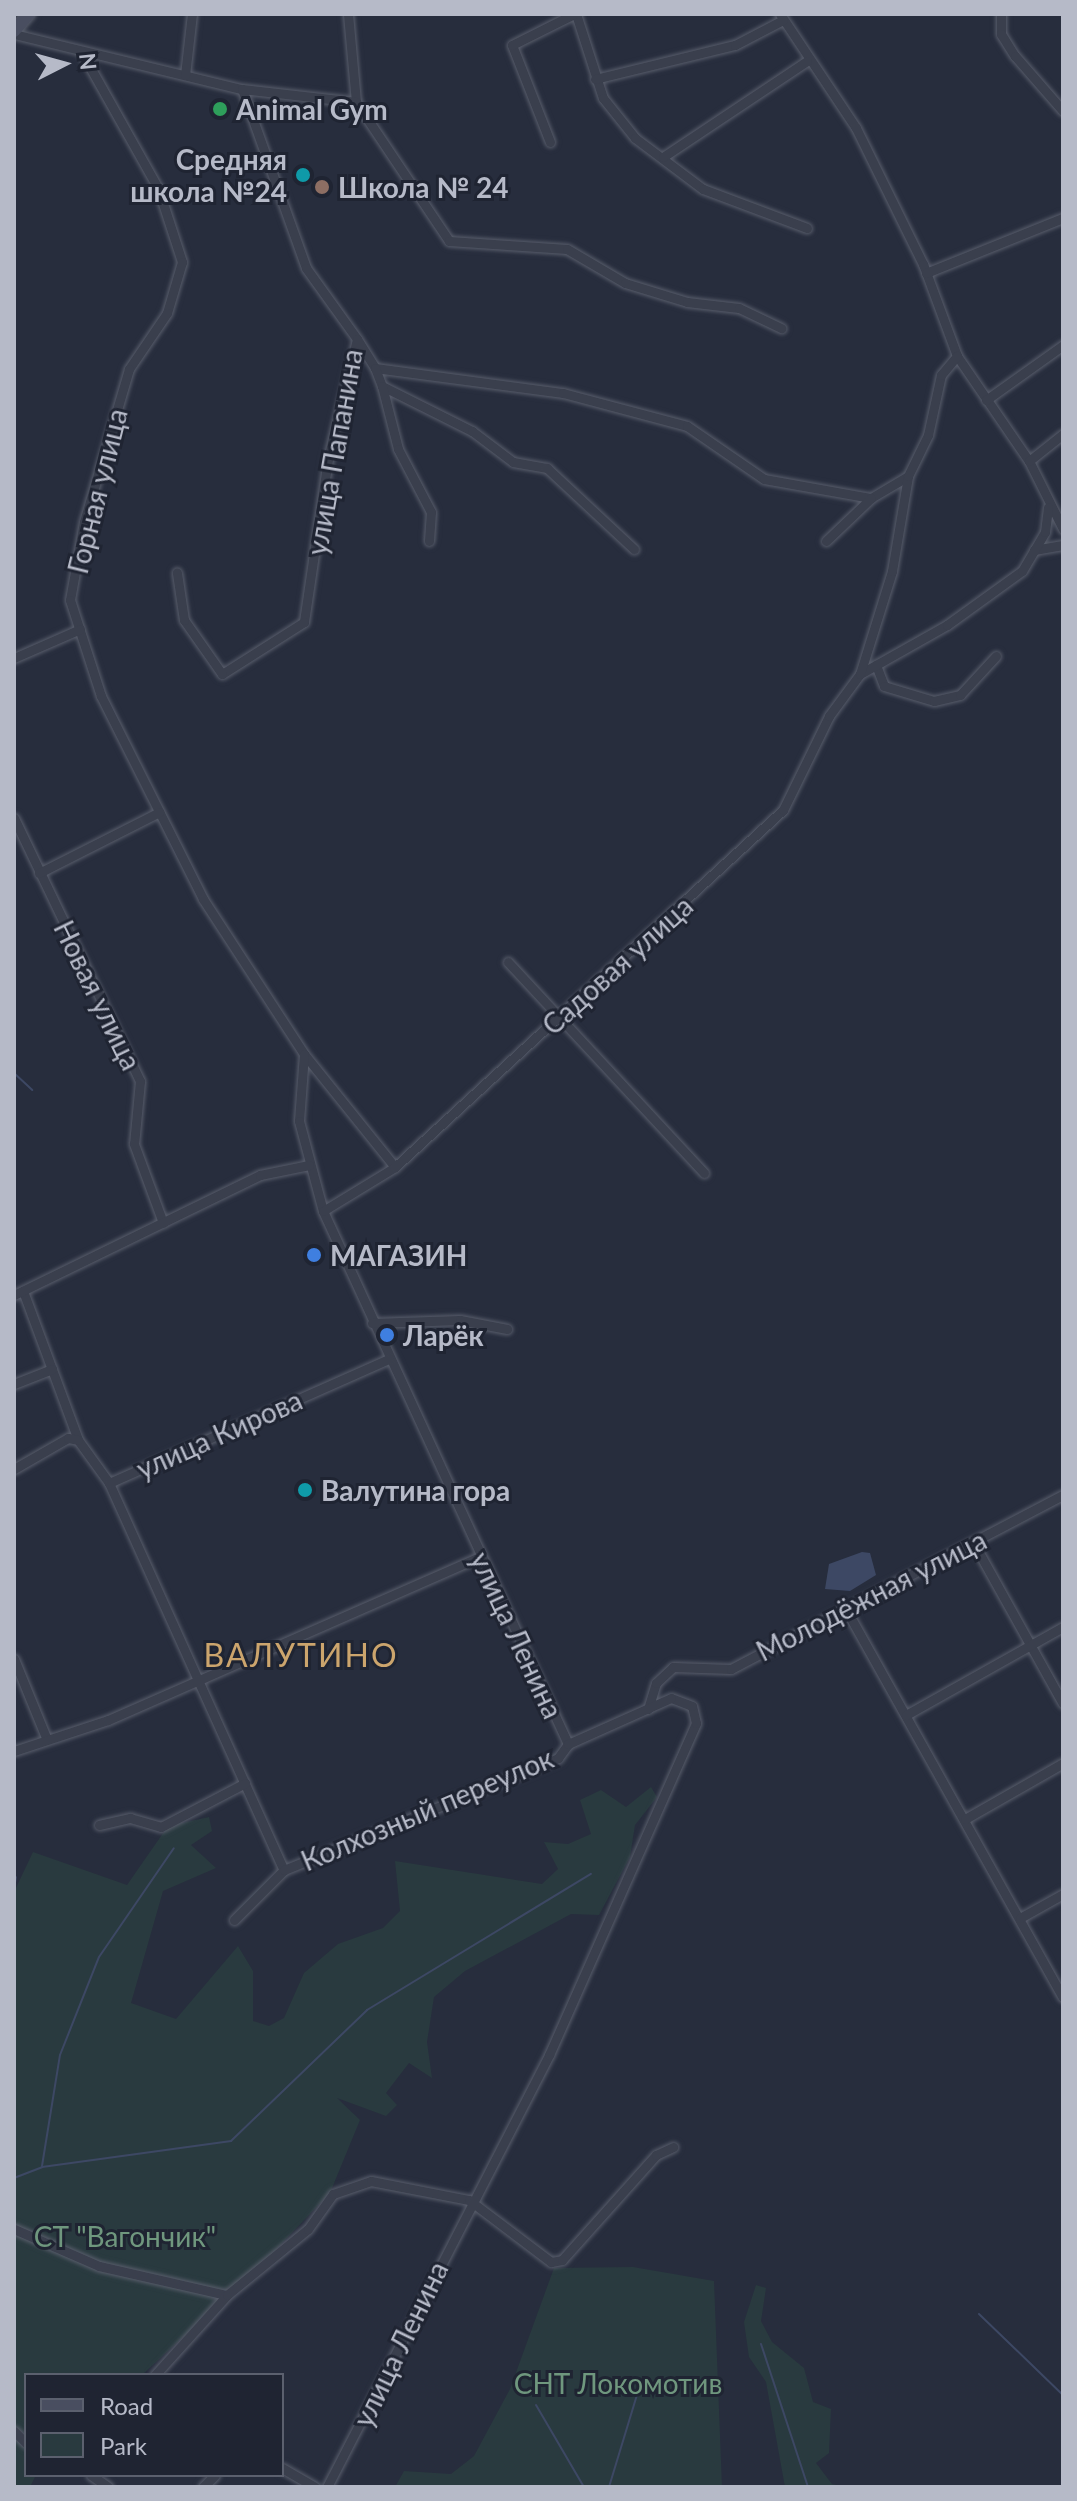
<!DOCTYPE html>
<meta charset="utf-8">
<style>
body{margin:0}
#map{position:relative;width:1077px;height:2501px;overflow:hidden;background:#272d3d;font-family:Lato,sans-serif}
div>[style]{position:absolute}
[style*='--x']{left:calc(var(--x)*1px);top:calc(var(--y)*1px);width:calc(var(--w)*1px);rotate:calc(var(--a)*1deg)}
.green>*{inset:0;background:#293a3f}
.water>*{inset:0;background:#3d4864}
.stream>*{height:2px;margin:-1px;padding:0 1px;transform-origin:1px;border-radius:1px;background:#3d4864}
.roads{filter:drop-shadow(0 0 2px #585d6b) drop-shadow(0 0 2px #585d6b)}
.street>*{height:9px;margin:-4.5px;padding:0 4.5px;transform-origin:4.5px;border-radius:4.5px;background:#3a3f4d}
.secondary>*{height:12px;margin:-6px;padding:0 6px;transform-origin:6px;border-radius:6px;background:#494e60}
.dots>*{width:22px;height:22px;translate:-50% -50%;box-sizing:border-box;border:4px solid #1f2432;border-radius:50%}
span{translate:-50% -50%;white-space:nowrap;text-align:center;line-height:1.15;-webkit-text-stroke:6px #1f2432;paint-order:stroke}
.poi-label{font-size:28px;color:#b6bac8;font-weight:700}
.left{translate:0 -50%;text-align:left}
.right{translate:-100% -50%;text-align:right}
.street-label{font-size:28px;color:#b6bac8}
.park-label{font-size:28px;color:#6f977e}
.quarter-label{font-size:32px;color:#cca56d;letter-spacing:2px}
.frame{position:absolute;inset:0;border:16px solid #b6bac8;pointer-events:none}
.legend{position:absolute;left:24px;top:2373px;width:260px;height:104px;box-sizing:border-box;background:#1f2432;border:2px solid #5b606e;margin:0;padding:10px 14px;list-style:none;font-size:24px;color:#b6bac8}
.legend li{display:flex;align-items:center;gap:16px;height:40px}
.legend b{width:40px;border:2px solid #5b606e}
.north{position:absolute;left:24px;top:24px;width:80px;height:80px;-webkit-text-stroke:6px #1f2432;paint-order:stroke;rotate:84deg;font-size:22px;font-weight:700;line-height:32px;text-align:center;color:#b6bac8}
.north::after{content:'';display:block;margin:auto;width:28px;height:36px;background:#b6bac8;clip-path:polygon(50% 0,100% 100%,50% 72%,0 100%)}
</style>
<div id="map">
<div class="green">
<i style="clip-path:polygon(651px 1787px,657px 1797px,635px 1825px,630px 1857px,599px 1915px,571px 1914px,465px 1971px,434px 1997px,427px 2042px,432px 2078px,409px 2063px,386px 2093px,397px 2105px,386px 2116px,337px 2098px,360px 2120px,330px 2193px,263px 2263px,142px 2375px,26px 2375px,26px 2475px,36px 2475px,30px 2487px,14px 2487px,14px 1892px,33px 1852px,127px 1885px,168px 1826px,209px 1817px,212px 1831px,191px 1845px,216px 1868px,163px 1891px,131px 2003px,176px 2019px,238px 1946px,253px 1971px,253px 2021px,269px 2026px,284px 2018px,304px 1973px,338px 1944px,383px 1928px,400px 1911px,395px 1861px,542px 1884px,558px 1869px,544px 1842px,568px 1844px,591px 1834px,580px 1800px,601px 1790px,626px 1807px)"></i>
<i style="clip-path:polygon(633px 2267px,714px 2281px,722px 2487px,395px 2487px,404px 2471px,451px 2474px,474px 2456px,510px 2389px,554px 2268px)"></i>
<i style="clip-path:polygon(756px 2285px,766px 2288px,761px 2321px,772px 2342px,804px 2368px,813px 2402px,831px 2409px,829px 2453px,816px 2463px,832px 2484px,846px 2487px,785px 2487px,766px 2382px,749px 2357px,744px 2322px)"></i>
</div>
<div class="water">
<i style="clip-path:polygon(862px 1552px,870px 1553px,876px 1575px,850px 1591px,825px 1589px,829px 1564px)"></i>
</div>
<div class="stream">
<i style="--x:14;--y:1073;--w:25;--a:43"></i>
<i style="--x:14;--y:1889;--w:12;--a:-81"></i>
<i style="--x:42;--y:2166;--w:112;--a:-80.8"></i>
<i style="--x:60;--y:2055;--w:105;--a:-68.3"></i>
<i style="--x:99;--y:1957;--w:132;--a:-55.5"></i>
<i style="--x:14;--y:2178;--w:30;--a:-21"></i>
<i style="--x:42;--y:2167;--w:191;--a:-7.8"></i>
<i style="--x:231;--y:2141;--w:189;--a:-43.9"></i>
<i style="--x:367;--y:2010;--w:262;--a:-31.3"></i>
<i style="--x:979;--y:2314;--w:117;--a:44"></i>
<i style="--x:761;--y:2344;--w:151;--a:71.8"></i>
<i style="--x:536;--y:2405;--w:95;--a:59.7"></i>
<i style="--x:609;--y:2487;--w:110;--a:-73.1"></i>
</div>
<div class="roads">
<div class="street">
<i style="--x:348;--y:14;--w:88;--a:84.8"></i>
<i style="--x:356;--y:102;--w:167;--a:56.2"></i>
<i style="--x:449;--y:241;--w:118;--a:3.9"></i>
<i style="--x:567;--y:249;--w:67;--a:30.4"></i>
<i style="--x:625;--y:283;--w:65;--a:17"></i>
<i style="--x:687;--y:302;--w:52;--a:6.6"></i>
<i style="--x:739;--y:308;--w:47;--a:25.5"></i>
<i style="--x:576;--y:14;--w:88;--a:72.2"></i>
<i style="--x:603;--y:98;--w:51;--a:51.3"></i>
<i style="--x:635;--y:138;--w:85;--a:36.9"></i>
<i style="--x:703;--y:189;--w:111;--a:20.6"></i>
<i style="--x:780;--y:14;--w:137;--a:56.3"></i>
<i style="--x:856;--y:128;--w:152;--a:63.8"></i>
<i style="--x:923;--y:264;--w:98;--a:69.7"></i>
<i style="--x:957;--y:356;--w:127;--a:55.6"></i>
<i style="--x:1029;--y:461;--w:76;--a:63.4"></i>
<i style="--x:1001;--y:14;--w:20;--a:90"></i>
<i style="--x:1001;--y:34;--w:26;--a:58"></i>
<i style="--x:1015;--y:56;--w:73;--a:48.9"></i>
<i style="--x:14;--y:34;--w:235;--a:13.6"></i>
<i style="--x:242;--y:89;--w:190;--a:70.3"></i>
<i style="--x:306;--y:268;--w:87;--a:54.3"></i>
<i style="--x:357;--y:339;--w:123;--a:103.6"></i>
<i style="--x:328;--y:459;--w:165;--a:98.4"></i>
<i style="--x:304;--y:622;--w:97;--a:147.6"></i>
<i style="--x:222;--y:674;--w:66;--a:-125.1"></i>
<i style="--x:184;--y:620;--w:48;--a:-98.5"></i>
<i style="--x:81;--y:51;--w:157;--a:60.7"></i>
<i style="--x:158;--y:188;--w:78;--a:72"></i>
<i style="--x:182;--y:262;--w:53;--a:106.4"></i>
<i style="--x:167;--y:313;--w:68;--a:124.2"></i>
<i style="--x:129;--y:369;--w:159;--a:106.4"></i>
<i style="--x:84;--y:522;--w:79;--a:100.2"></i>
<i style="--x:70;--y:600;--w:101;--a:72.1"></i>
<i style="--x:101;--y:696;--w:227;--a:63.3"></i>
<i style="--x:203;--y:899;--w:185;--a:56.9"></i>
<i style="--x:304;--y:1054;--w:145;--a:51.2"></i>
<i style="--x:185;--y:75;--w:61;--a:-83.5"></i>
<i style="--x:595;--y:79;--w:144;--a:-13.7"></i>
<i style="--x:735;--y:45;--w:54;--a:-27.5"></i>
<i style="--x:242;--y:89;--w:115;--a:6.5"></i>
<i style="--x:550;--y:142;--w:104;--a:-111.4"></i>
<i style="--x:512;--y:45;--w:69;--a:-26.6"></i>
<i style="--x:663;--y:157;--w:173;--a:-33.7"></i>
<i style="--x:926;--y:273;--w:148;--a:-21.9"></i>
<i style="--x:357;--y:339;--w:34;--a:58"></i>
<i style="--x:375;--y:368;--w:190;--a:7.6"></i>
<i style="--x:563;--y:393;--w:128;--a:14.9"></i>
<i style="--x:687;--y:426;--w:93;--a:34.5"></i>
<i style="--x:764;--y:479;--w:109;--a:10.1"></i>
<i style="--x:871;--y:498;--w:43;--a:-30.7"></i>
<i style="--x:375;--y:368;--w:19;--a:69"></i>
<i style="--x:382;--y:386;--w:101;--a:26.6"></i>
<i style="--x:472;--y:431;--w:51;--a:37.1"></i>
<i style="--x:513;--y:462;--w:35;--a:10"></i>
<i style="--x:547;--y:468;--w:119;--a:43"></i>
<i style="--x:382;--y:386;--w:65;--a:75.7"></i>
<i style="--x:398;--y:449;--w:71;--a:62.4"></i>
<i style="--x:431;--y:512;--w:29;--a:94"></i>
<i style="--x:986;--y:400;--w:95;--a:-35.5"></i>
<i style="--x:1029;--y:461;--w:43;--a:-38.5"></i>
<i style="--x:826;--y:541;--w:62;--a:-43.7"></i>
<i style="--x:1034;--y:550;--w:29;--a:-10"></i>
<i style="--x:14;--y:658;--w:72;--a:-23.7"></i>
<i style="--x:876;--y:665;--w:22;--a:69"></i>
<i style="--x:884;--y:686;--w:52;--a:16.7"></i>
<i style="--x:934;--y:701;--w:27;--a:-13"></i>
<i style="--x:960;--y:695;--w:53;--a:-47.3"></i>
<i style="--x:860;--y:674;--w:100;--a:-29.4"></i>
<i style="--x:947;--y:625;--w:92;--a:-35.8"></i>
<i style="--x:1022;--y:571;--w:45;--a:-59.5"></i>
<i style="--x:1045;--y:532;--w:25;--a:-83"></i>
<i style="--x:14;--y:818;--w:292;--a:64.4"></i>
<i style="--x:140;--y:1081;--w:63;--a:95.4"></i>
<i style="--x:134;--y:1144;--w:84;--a:69.8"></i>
<i style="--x:39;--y:873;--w:135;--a:-26.9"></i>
<i style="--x:508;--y:962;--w:288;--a:47.1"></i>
<i style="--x:304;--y:1054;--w:67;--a:94.3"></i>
<i style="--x:299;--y:1121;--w:93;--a:75.1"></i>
<i style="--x:323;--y:1211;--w:587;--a:65.31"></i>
<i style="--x:323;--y:1211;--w:84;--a:-31.4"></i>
<i style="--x:395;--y:1167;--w:527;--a:-42.62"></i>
<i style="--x:783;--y:810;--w:105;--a:-63.9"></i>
<i style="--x:829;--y:716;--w:52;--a:-53.6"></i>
<i style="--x:860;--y:674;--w:108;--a:-72.7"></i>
<i style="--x:892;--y:571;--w:96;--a:-80.4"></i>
<i style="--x:908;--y:476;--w:46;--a:-64"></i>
<i style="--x:928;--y:435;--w:61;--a:-77.8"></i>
<i style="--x:941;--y:375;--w:25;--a:-50"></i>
<i style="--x:23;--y:1291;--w:159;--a:69.7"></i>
<i style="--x:78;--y:1440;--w:53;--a:54.2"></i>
<i style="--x:109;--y:1483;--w:425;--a:65.7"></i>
<i style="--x:14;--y:1295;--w:274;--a:-26"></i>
<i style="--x:260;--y:1175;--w:50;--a:-11.5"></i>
<i style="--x:372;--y:1323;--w:88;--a:-2"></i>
<i style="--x:460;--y:1320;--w:48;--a:10.8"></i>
<i style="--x:14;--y:1384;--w:41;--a:-21.5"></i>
<i style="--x:14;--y:1469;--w:62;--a:-29.9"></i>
<i style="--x:68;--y:1438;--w:10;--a:11"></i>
<i style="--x:109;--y:1483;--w:306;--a:-23.9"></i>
<i style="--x:973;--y:1542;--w:185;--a:60.9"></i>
<i style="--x:848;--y:1613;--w:440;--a:60.8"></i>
<i style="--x:14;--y:1659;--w:87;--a:67.8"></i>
<i style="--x:648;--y:1709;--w:27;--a:-73"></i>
<i style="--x:656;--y:1683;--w:23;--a:-43"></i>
<i style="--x:673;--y:1667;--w:58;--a:2"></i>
<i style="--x:731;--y:1669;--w:375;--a:-27.7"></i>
<i style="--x:906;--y:1715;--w:180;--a:-29.3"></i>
<i style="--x:14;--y:1751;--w:99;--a:-18.3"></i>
<i style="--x:108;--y:1720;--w:406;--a:-23.7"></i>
<i style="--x:965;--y:1819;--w:113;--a:-29.7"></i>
<i style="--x:99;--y:1825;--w:32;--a:-13"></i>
<i style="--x:130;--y:1818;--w:32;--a:16"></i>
<i style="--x:161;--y:1827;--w:95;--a:-27.6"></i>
<i style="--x:1020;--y:1918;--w:49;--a:-29.2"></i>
<i style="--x:234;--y:1920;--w:71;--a:-45"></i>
<i style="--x:284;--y:1870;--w:296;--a:-22.2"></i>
<i style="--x:558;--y:1758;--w:17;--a:-54"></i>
<i style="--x:14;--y:2229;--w:93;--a:23.5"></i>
<i style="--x:99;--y:2266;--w:131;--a:12.8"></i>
<i style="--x:155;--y:2375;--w:108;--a:-48"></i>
<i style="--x:227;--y:2295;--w:104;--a:-39.2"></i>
<i style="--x:308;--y:2229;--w:43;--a:-54.5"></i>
<i style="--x:333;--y:2194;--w:40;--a:-18.9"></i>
<i style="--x:371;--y:2181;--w:100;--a:11"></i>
<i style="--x:469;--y:2200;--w:103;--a:37.1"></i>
<i style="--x:551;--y:2262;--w:11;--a:-10"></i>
<i style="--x:562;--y:2260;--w:141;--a:-48.2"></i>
<i style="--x:656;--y:2155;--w:19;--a:-25"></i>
<i style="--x:14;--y:2431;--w:17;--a:45"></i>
<i style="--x:282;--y:2468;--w:38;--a:30"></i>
<i style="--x:91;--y:2475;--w:21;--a:35"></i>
<i style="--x:203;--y:2487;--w:17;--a:-45"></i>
<i style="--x:327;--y:2487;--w:486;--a:-62.8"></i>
<i style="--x:549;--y:2055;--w:363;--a:-66.1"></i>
<i style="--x:696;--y:1723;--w:17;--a:-103"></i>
<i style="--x:692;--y:1706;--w:22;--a:-159"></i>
<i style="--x:671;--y:1698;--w:113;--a:155.9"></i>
</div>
<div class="secondary">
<i style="--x:14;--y:31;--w:23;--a:-49"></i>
</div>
</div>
<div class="dots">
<i style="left:220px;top:109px;background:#2e9e5b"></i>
<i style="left:303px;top:175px;background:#0f9aa8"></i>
<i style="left:322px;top:187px;background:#8d6e63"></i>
<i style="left:314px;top:1255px;background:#3f7fe0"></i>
<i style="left:387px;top:1335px;background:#3f7fe0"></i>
<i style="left:305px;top:1490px;background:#0f9aa8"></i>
</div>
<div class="poi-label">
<span class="left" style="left:236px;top:109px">Animal Gym</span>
<span class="right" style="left:287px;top:175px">Средняя<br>школа №24</span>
<span class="left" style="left:338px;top:187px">Школа № 24</span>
<span class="left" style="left:330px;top:1255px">МАГАЗИН</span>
<span class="left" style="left:403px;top:1335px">Ларёк</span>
<span class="left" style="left:321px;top:1490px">Валутина гора</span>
</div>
<div class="street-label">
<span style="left:334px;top:452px;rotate:-80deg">улица Папанина</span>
<span style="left:97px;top:491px;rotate:-76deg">Горная улица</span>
<span style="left:617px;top:965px;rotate:-42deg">Садовая улица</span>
<span style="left:98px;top:995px;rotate:64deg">Новая улица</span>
<span style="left:219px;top:1434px;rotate:-24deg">улица Кирова</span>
<span style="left:871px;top:1595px;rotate:-27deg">Молодёжная улица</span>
<span style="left:517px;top:1635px;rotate:65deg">улица Ленина</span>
<span style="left:427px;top:1809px;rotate:-23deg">Колхозный переулок</span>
<span style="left:400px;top:2344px;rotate:-64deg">улица Ленина</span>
</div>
<div class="park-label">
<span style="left:125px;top:2236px">СТ "Вагончик"</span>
<span style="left:618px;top:2383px">СНТ Локомотив</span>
</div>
<div class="quarter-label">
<span style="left:301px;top:1655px">ВАЛУТИНО</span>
</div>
<div class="frame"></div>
<ul class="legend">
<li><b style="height:10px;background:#494e60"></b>Road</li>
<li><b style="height:22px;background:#293a3f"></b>Park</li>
</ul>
<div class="north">N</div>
</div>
